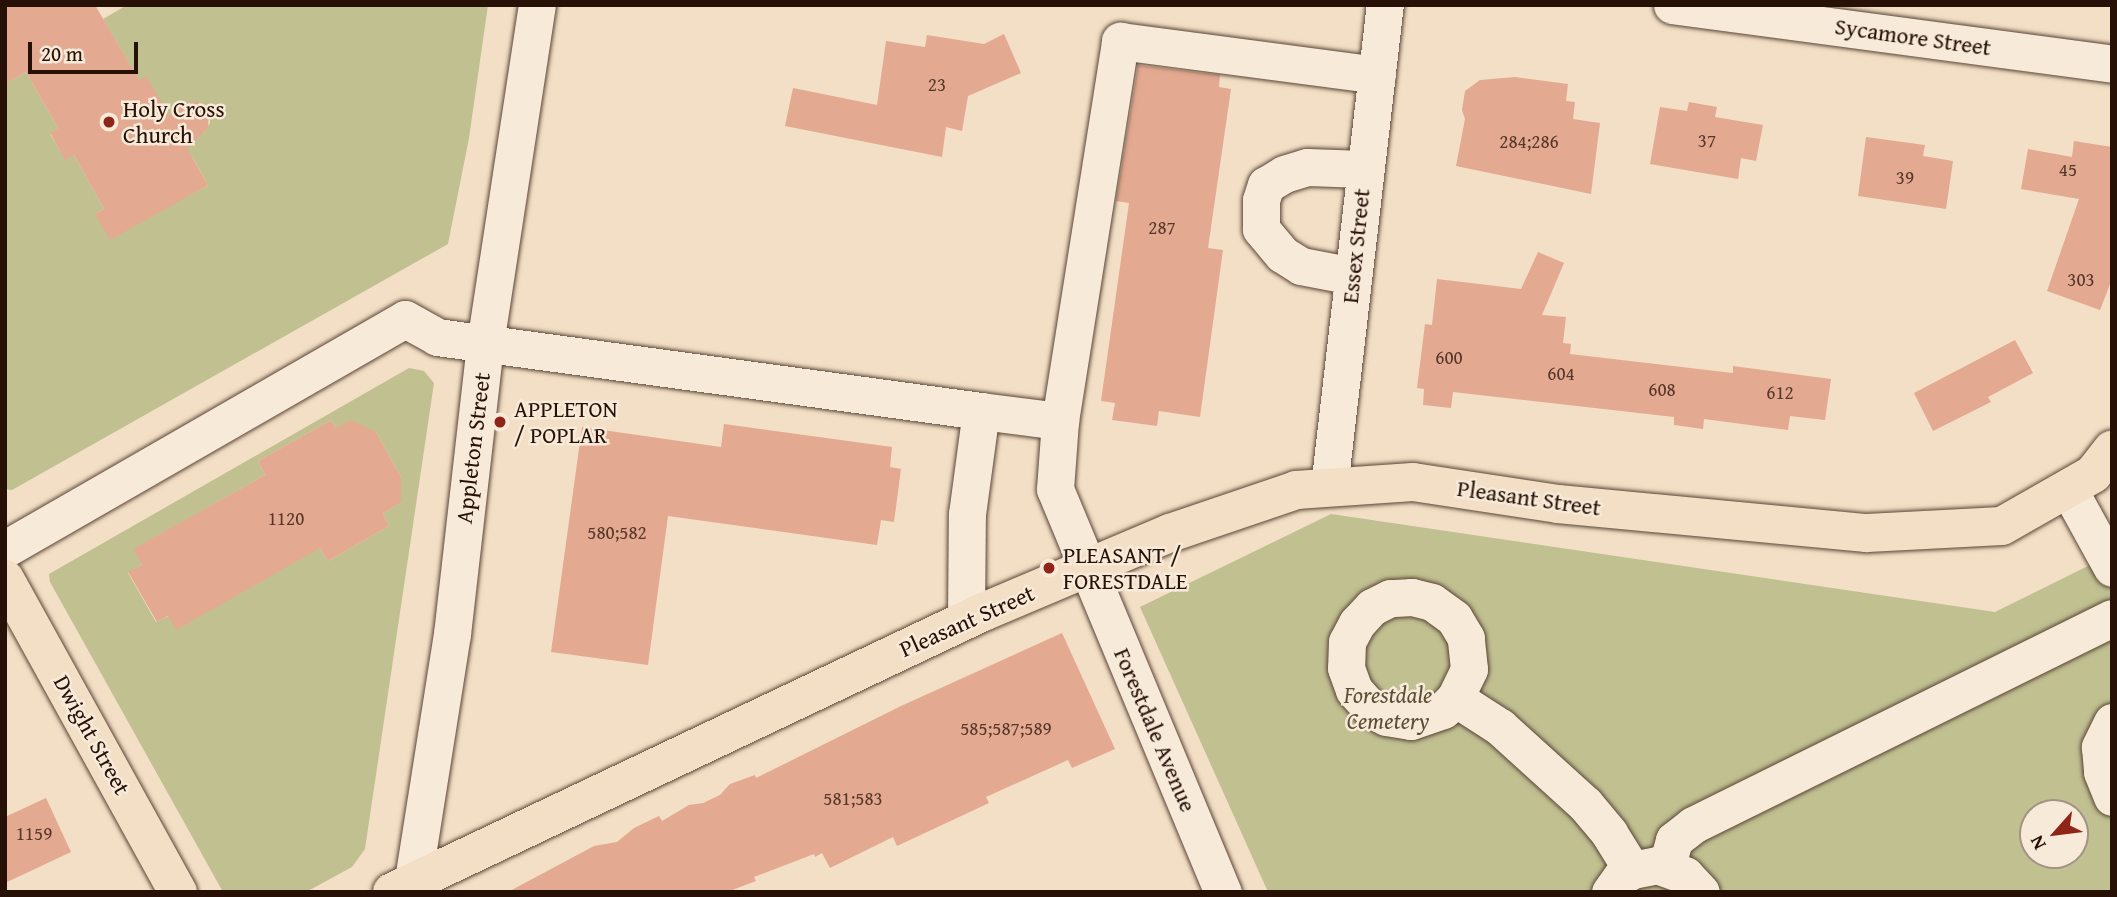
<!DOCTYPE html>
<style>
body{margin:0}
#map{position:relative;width:2117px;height:897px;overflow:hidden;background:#f2dfc5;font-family:"Gentium Book Plus",serif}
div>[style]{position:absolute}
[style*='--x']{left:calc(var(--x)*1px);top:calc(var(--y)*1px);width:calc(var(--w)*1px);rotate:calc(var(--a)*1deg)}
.green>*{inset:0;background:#c0c091}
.building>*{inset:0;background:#e3a991}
.roads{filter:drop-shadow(0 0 2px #5a4436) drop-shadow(0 0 2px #5a4436)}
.minor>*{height:37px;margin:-18.5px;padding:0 18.5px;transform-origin:18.5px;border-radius:18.5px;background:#f7ead9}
.major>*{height:38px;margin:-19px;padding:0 19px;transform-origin:19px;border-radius:19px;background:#f2dfc5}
.dots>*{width:19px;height:19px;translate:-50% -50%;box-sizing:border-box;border:4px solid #f7ead9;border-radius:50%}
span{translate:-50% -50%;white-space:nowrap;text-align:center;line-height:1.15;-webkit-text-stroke:5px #f7ead9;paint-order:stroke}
.number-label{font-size:19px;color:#56372a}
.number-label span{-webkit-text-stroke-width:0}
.street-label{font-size:23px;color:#271107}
.poi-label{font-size:23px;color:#271107}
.left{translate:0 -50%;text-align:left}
.park-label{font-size:23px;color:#5d4e37;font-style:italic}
.frame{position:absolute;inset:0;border:7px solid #271107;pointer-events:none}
.north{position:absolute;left:2019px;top:799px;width:70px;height:70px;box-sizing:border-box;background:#f7ead9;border:2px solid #a49385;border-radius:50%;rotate:242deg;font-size:19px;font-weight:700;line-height:28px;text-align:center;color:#271107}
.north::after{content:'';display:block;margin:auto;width:24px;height:32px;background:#8f2418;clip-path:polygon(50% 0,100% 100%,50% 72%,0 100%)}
.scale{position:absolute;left:28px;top:42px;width:110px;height:32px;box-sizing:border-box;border:4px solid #271107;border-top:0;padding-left:9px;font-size:21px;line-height:24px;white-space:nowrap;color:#271107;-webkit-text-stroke:5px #f7ead9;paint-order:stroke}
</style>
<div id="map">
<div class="green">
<i style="clip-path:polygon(127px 5px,488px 5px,469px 138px,448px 244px,12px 490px,5px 489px,5px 84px,26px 72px,58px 128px,50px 134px,65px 159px,74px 155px,104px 209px,95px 214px,184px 198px,208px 185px,193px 158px,173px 140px,204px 132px,210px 123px,209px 113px,200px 103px,188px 103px,167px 128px,103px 19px)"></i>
<i style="clip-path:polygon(evenodd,409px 368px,424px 371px,434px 383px,365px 849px,352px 867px,306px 892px,223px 892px,50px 582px,49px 574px,409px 368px,331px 420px,336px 428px,376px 432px,401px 477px,401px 503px,383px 513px,389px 526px,328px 561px,320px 548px,156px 622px,128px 573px,142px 565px,134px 549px,265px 475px,258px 461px,331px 420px)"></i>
<i style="clip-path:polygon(evenodd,1331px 514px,1995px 612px,2112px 554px,2112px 892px,1268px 892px,1140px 607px,1331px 514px,2033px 813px,2075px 813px,2075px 855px,2033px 855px,2033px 813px)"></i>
</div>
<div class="building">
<i style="clip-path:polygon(5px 5px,95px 5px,139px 80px,146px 76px,169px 115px,188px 103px,197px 101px,209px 113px,208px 128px,187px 148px,208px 185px,110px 240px,95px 214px,104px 209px,74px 155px,65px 160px,50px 133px,58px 128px,26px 72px,5px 84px)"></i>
<i style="clip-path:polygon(1004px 34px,1021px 73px,968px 96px,962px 131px,946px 127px,942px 157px,785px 126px,793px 88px,877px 105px,886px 41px,925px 47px,927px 35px,984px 44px)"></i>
<i style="clip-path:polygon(1138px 65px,1220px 75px,1219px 87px,1231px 89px,1208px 248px,1223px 250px,1200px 417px,1159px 411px,1157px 426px,1112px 420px,1115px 403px,1101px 401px,1129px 203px,1116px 201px)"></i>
<i style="clip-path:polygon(1515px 77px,1568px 84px,1566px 101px,1575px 102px,1573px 119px,1600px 123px,1591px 194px,1456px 166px,1465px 119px,1462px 110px,1465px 91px,1480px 80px)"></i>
<i style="clip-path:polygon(1689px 102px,1717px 107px,1715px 117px,1763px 125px,1756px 161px,1741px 158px,1738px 179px,1650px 164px,1660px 107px,1687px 111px)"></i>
<i style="clip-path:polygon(1866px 137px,1925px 145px,1923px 156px,1953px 161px,1946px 209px,1858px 196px)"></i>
<i style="clip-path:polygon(2074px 141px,2112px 147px,2112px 279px,2100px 310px,2047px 291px,2079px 199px,2021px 189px,2028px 149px,2072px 157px)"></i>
<i style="clip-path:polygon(1538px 252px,1564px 263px,1542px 315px,1566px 317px,1563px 343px,1571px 344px,1570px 354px,1733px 373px,1733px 366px,1831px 379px,1825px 420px,1790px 416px,1788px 430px,1704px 419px,1703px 429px,1674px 425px,1674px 417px,1453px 392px,1451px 408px,1423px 405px,1424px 389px,1417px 388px,1425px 324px,1432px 325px,1437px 279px,1521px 289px)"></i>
<i style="clip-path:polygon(2015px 340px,2033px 373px,1988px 397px,1991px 402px,1933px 431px,1914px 393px)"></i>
<i style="clip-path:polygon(331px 420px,336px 428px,350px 420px,376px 432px,401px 477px,401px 503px,383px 513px,389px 526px,328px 561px,320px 548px,176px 630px,168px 616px,157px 622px,128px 572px,142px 565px,133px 549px,265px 475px,258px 461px)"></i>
<i style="clip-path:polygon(724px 424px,892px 447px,890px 467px,901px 469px,894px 522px,881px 520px,877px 545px,668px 516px,648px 665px,551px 652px,582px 427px,721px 447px)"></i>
<i style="clip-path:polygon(1062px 633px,1115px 749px,1072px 768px,1068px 760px,986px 797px,989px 803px,897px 846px,893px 837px,830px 868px,822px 853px,815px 857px,814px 854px,754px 877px,756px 881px,727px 892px,508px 892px,594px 846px,617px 842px,634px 828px,659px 816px,662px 821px,689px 805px,703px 803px,720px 795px,730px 784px,755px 775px,756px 778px,901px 706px)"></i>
<i style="clip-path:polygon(46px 798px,71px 852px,5px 883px,5px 817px)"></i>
</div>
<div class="roads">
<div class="minor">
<i style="--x:1672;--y:5;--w:444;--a:7.6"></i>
<i style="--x:1353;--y:276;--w:53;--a:-169.1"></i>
<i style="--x:1301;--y:266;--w:22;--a:-148"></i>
<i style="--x:1282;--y:254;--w:33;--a:-130"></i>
<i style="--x:1261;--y:229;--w:29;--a:-90"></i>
<i style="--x:1261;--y:200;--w:16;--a:-72"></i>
<i style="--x:1266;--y:185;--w:21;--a:-31"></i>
<i style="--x:1284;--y:174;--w:24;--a:-17"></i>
<i style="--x:1307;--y:167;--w:57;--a:2"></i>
<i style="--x:1060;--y:421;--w:385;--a:-81"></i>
<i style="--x:1120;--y:41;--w:259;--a:7.5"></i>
<i style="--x:1329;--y:487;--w:485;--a:-83.4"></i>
<i style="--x:2068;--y:488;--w:91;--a:61.2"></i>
<i style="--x:5;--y:549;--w:461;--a:-29.9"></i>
<i style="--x:405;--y:319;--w:37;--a:29"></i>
<i style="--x:437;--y:337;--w:549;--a:7.75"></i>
<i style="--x:966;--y:619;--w:105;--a:-89.5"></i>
<i style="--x:967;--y:514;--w:104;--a:-82.3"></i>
<i style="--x:981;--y:411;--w:80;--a:7.2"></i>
<i style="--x:1060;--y:421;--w:68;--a:94.2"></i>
<i style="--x:1055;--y:489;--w:437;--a:67.4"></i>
<i style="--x:1455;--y:698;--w:32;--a:-64"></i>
<i style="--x:1469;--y:669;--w:31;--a:-96"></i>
<i style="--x:1466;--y:638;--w:23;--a:-121"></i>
<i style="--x:1454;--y:618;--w:27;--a:-144"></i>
<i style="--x:1432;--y:602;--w:21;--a:-166"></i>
<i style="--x:1412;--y:597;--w:22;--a:177"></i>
<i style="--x:1390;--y:598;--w:20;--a:153"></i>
<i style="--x:1372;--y:607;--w:22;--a:133"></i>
<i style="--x:1357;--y:623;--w:21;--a:118"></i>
<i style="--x:1347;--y:642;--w:26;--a:92"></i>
<i style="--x:1346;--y:668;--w:23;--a:70"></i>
<i style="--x:1354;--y:690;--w:24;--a:48"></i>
<i style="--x:1370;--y:708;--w:18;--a:29"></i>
<i style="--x:1386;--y:717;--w:25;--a:9"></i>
<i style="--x:1411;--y:721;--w:34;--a:-19"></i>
<i style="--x:1443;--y:710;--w:17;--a:-45"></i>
<i style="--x:1455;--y:698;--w:54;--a:32.8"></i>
<i style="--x:1500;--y:727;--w:115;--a:42.2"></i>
<i style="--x:1585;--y:804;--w:38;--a:50"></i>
<i style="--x:1609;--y:833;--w:44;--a:58.1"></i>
<i style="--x:2112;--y:722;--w:28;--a:116"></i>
<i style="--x:2100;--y:747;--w:25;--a:85"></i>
<i style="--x:2102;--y:772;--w:27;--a:68"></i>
<i style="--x:1667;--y:866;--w:27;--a:-75"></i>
<i style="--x:1674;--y:840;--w:24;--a:-38"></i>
<i style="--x:1693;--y:825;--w:467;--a:-26.3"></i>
<i style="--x:413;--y:880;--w:249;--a:-81"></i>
<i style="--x:452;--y:634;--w:292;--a:-83.5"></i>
<i style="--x:485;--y:344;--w:343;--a:-81.3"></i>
<i style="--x:1610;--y:892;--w:19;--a:-54"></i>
<i style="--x:1621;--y:877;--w:13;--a:-32"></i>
<i style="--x:1632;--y:870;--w:25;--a:-11"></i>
<i style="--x:1657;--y:865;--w:30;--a:20"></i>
<i style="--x:1685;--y:875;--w:23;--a:47"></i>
</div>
<div class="major">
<i style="--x:5;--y:579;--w:358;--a:61.1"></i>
<i style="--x:392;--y:892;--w:654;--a:-25.35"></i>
<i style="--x:983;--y:612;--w:203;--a:-22.9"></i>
<i style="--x:1170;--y:533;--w:133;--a:-18.8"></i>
<i style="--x:1296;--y:490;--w:117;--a:-3.9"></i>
<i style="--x:1413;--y:482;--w:147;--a:8.6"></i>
<i style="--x:1558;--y:504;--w:310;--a:5.4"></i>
<i style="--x:1867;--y:533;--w:135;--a:-3"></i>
<i style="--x:2002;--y:526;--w:105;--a:-29.7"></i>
<i style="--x:2093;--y:474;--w:31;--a:-52"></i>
</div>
</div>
<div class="dots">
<i style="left:109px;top:122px;background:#8f2418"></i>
<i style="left:500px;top:422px;background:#8f2418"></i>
<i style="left:1049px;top:568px;background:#8f2418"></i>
</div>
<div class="number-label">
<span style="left:937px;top:85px">23</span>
<span style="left:1707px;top:141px">37</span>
<span style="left:1529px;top:142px">284;286</span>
<span style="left:2068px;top:170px">45</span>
<span style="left:1905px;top:178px">39</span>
<span style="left:1162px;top:228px">287</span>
<span style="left:2081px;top:280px">303</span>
<span style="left:1449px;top:358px">600</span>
<span style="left:1561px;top:374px">604</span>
<span style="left:1662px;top:390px">608</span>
<span style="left:1780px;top:393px">612</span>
<span style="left:286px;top:519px">1120</span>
<span style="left:617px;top:533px">580;582</span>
<span style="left:1006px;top:729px">585;587;589</span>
<span style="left:853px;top:799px">581;583</span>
<span style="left:34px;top:834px">1159</span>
</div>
<div class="street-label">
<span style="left:1913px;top:37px;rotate:8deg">Sycamore Street</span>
<span style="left:1356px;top:246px;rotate:-84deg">Essex Street</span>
<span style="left:473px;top:448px;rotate:-83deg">Appleton Street</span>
<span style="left:1529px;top:498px;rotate:8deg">Pleasant Street</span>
<span style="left:967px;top:621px;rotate:-24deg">Pleasant Street</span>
<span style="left:1155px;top:730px;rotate:67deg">Forestdale Avenue</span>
<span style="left:92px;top:735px;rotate:61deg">Dwight Street</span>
</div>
<div class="poi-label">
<span class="left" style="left:123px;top:122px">Holy Cross<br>Church</span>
<span class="left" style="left:514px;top:422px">APPLETON<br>/ POPLAR</span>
<span class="left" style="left:1063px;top:568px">PLEASANT /<br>FORESTDALE</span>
</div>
<div class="park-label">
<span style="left:1388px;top:708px">Forestdale<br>Cemetery</span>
</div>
<div class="frame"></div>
<div class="north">N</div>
<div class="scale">20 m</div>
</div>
